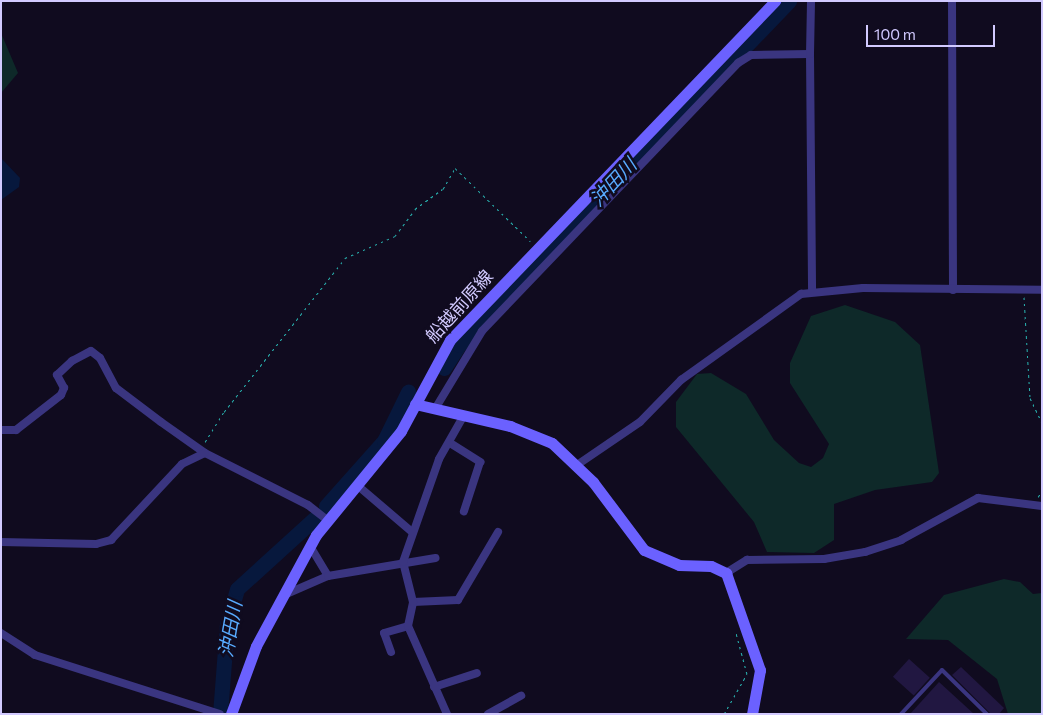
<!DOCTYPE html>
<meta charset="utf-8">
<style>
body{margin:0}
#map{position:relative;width:1043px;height:715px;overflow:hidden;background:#100b1f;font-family:Commissioner,"Noto Sans JP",sans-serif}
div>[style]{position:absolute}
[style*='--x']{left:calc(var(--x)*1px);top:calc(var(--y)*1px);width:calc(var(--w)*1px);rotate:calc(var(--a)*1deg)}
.green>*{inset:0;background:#0e2929}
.water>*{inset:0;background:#07183d}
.river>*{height:15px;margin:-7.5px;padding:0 7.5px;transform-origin:7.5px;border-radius:7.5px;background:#07183d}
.building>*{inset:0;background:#211741;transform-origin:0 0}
.path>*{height:1px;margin-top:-0.5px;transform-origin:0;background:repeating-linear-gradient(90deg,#28b4b1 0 2.5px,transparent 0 6.5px)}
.lane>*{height:4px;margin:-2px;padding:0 2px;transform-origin:2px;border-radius:2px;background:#3a3580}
.street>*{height:8px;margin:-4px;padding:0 4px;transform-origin:4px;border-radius:4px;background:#3a3580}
.secondary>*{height:11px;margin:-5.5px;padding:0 5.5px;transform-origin:5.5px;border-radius:5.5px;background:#6b61ff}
span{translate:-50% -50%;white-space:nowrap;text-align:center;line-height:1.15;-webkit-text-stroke:5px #100b1f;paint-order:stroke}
.street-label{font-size:18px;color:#d2caff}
.water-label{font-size:19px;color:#58abff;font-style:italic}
.frame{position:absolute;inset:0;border:2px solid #d2caff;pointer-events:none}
.scale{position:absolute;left:866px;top:25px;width:129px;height:22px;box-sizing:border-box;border:2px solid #d2caff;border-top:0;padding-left:6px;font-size:15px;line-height:18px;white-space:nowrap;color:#d2caff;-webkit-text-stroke:4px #100b1f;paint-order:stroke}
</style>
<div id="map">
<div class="green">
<i style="clip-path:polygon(1px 33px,18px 73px,1px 93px)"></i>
<i style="clip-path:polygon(845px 305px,895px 322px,920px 345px,939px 473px,932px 482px,875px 490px,834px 504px,834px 540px,814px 553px,767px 552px,754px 522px,676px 427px,676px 402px,697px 374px,711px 373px,746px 394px,774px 440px,799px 463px,811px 467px,823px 458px,829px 444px,790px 383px,790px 363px,811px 316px)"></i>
<i style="clip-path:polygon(1004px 579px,1020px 582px,1033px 594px,1042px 593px,1042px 714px,1008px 714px,997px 679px,948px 640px,906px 639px,944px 595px)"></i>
</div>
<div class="water">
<i style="clip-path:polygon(1px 158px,20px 178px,19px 187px,1px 200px)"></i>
</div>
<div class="river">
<i style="--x:444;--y:368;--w:27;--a:-57"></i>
<i style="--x:459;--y:345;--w:477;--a:-46.2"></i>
<i style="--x:326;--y:506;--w:87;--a:-48.3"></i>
<i style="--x:384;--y:441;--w:55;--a:-63.9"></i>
<i style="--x:220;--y:714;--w:90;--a:-85.6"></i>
<i style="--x:227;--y:624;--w:36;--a:-74"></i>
<i style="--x:237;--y:589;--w:105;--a:-42.3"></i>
</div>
<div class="building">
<i style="left:909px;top:659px;width:28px;height:24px;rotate:42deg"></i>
<i style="clip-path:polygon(961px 667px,1004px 708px,999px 714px,991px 714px,952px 675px)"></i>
<i style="clip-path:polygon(939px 682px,974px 714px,910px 714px)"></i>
</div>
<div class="path">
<i style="--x:1024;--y:297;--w:101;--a:86.6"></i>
<i style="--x:1030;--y:398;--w:28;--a:64"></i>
<i style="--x:205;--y:442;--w:36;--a:-58"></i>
<i style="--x:224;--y:412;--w:196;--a:-51.8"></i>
<i style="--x:345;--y:258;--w:55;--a:-23.7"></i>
<i style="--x:395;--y:236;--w:34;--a:-53"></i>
<i style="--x:415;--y:209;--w:34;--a:-36"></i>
<i style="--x:443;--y:189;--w:24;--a:-60"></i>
<i style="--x:455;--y:168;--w:105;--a:44.2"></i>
<i style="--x:1038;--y:497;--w:7;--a:-56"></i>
<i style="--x:724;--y:714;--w:46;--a:-60.1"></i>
<i style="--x:747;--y:674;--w:42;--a:-105"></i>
</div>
<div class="lane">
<i style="--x:901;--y:714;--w:60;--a:-47"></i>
<i style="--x:942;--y:670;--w:63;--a:44.4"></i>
</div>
<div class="street">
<i style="--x:952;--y:1;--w:289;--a:89.8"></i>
<i style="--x:810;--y:54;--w:237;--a:89.5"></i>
<i style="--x:435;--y:409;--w:91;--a:-58.9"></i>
<i style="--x:482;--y:331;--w:371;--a:-46.3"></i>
<i style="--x:738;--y:63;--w:15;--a:-32"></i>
<i style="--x:751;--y:55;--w:59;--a:-1"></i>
<i style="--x:810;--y:54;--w:53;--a:-88.9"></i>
<i style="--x:1;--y:430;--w:15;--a:0"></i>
<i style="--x:16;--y:430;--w:57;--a:-37.9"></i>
<i style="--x:61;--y:395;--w:8;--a:-67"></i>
<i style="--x:64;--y:388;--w:15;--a:-118"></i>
<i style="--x:57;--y:375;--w:21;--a:-43"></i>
<i style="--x:72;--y:361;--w:21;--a:-28"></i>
<i style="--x:91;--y:351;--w:11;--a:38"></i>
<i style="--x:100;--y:358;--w:34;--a:62"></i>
<i style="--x:116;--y:388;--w:56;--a:37.1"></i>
<i style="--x:161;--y:422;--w:54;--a:35.2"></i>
<i style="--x:205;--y:453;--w:115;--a:26.8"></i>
<i style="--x:308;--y:505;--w:23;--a:38"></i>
<i style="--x:450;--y:443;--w:36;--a:32"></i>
<i style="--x:480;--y:462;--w:52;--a:108.1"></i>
<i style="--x:577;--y:465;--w:76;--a:-34.3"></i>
<i style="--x:640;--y:422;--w:59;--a:-45.7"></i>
<i style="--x:681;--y:380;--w:148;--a:-35.6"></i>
<i style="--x:801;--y:294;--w:62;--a:-5.5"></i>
<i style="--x:863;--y:288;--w:179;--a:0.6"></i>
<i style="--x:357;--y:485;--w:72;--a:40.5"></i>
<i style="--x:1;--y:542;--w:95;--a:1.2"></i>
<i style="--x:96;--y:544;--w:16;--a:-15"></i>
<i style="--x:111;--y:540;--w:104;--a:-46.9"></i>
<i style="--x:182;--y:464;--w:25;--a:-26"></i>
<i style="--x:310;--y:546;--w:35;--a:59"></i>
<i style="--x:726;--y:573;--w:25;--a:-32"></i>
<i style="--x:747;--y:560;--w:77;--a:-0.7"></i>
<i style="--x:824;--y:559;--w:42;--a:-9.7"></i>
<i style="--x:865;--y:552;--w:38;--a:-18"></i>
<i style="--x:901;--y:540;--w:88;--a:-28.6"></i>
<i style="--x:978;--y:498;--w:64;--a:7.1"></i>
<i style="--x:284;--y:595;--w:48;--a:-23.4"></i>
<i style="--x:328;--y:576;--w:109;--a:-9.5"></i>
<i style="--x:413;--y:602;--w:45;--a:-2.5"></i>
<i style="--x:458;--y:600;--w:79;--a:-59.5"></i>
<i style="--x:1;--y:633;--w:40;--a:32.9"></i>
<i style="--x:35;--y:655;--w:194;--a:17.7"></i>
<i style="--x:391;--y:652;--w:20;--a:-110"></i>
<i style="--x:384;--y:633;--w:25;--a:-16"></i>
<i style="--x:434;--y:687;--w:45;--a:-18"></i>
<i style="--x:447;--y:714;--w:96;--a:-113.9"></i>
<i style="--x:408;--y:626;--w:25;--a:-78"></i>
<i style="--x:413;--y:602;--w:41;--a:-104"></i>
<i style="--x:403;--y:562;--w:109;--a:-70.7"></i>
<i style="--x:439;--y:459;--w:48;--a:-60.3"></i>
<i style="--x:488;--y:714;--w:38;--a:-29"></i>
</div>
<div class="secondary">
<i style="--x:415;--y:404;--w:98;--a:13"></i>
<i style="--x:510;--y:426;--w:45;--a:22"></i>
<i style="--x:552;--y:443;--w:57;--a:43.6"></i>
<i style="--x:593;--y:482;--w:85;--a:53.1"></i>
<i style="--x:644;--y:550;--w:38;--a:23"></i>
<i style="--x:679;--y:565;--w:32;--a:2"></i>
<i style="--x:711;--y:566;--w:17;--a:25"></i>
<i style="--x:726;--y:573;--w:103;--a:70.7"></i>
<i style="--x:760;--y:670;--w:45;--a:100.3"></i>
<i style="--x:231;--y:714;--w:72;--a:-69.8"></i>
<i style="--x:256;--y:646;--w:126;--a:-61.6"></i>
<i style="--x:316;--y:535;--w:134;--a:-50.7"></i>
<i style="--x:401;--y:431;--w:103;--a:-61.7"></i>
<i style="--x:450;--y:340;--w:470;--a:-46.2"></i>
</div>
<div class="street-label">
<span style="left:459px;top:306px;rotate:-48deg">船越前原線</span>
</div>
<div class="water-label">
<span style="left:613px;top:182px;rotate:-47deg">沖田川</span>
<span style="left:230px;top:629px;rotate:-80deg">沖田川</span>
</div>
<div class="frame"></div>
<div class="scale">100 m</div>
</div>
